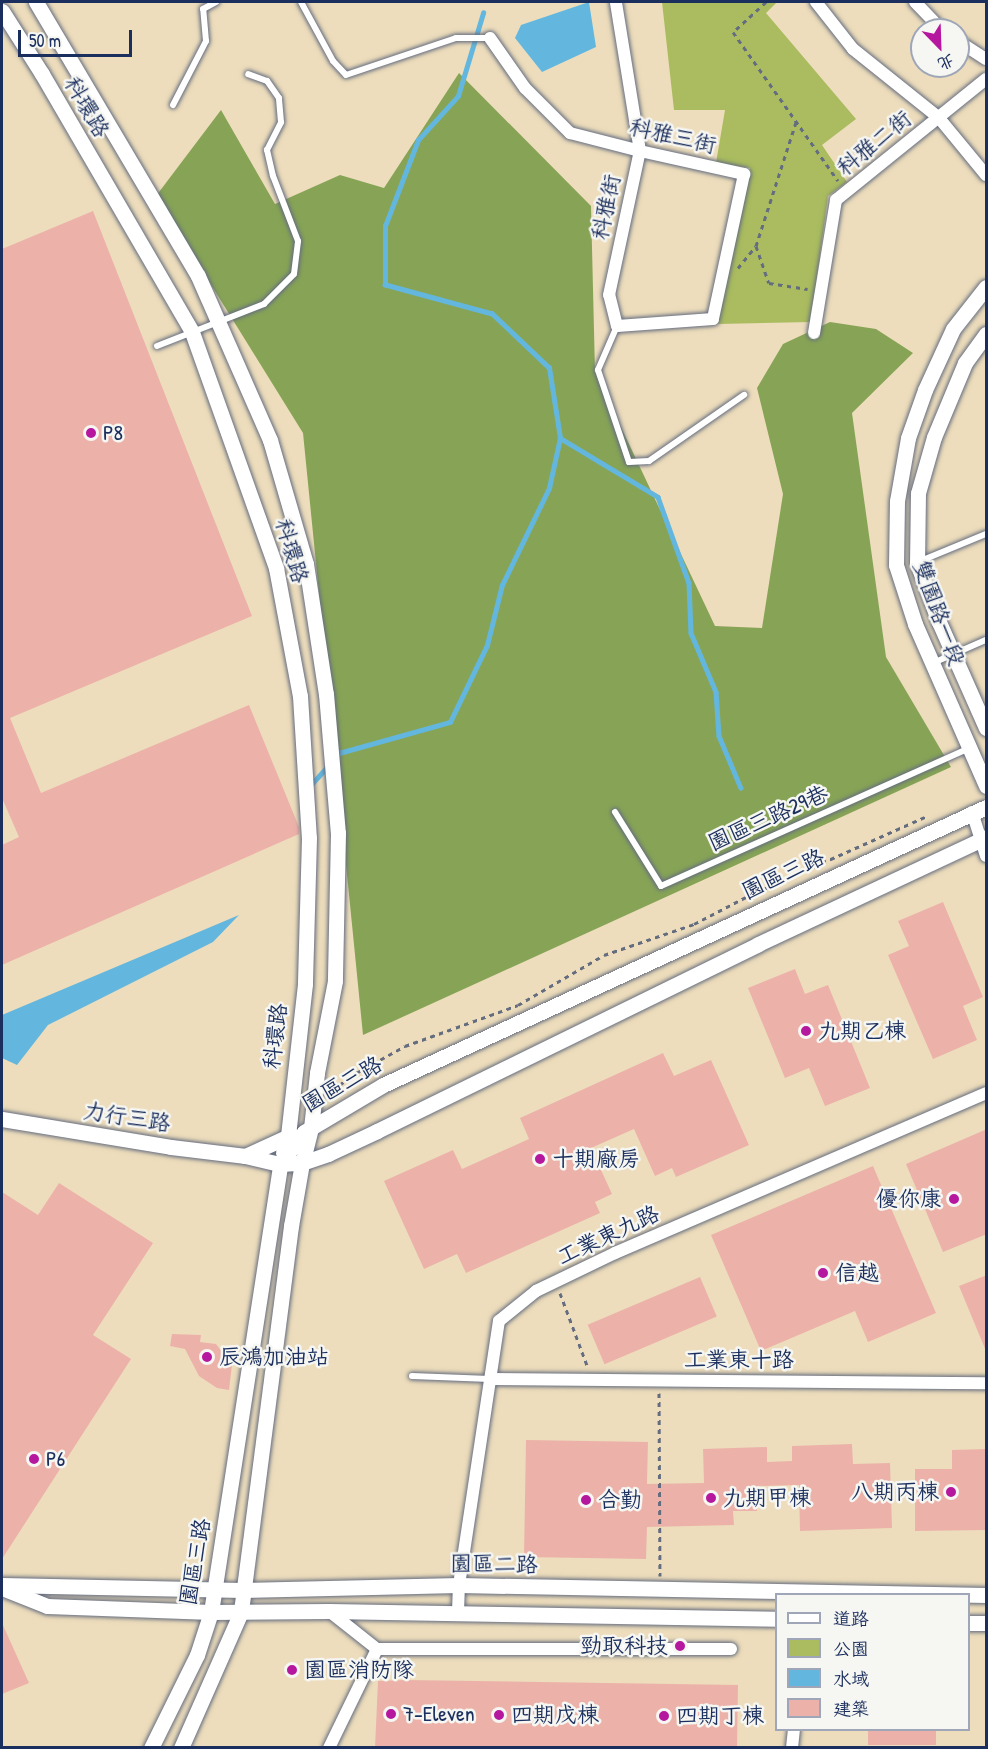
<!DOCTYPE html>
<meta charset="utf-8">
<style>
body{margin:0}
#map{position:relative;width:988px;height:1749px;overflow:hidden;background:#edddbc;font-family:"Patrick Hand","LXGW WenKai TC",sans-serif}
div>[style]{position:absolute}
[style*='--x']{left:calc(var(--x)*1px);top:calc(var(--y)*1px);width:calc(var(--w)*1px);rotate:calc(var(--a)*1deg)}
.green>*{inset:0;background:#aabc5f}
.forest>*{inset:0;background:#87a456}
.water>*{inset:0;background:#63b7df}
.stream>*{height:4.5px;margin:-2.25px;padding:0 2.25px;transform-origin:2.25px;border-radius:2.25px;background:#63b7df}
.building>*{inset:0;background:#ecb2a9;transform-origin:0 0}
.path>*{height:3px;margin-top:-1.5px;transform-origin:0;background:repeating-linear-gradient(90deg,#646c7f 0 4.5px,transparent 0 9px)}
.roads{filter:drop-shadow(0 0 2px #646c7f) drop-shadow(0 0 2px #646c7f)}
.service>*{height:6px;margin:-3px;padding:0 3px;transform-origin:3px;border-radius:3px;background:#fff}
.minor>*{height:12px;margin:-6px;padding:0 6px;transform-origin:6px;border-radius:6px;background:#fff}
.tertiary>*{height:15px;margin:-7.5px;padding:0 7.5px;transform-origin:7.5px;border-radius:7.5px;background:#fff}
.dots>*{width:16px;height:16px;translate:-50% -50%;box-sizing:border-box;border:3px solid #f6f6f2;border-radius:50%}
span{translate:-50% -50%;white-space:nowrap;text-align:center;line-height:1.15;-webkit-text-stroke:5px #f6f6f2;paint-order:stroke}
.street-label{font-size:22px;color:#1b2f5e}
.poi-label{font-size:22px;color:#1b2f5e}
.left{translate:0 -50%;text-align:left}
.right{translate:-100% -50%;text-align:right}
.frame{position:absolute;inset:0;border:3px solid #1b2f5e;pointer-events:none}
.legend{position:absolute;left:775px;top:1593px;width:195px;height:138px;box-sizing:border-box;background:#f6f6f2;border:2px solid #9ea6b7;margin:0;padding:8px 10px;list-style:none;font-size:18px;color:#1b2f5e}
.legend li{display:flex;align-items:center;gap:12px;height:30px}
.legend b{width:30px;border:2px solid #9ea6b7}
.north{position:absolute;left:910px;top:18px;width:60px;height:60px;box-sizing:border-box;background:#f6f6f2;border:2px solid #9ea6b7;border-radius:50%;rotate:157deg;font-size:16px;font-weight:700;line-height:24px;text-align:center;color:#1b2f5e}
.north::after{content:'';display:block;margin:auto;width:21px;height:27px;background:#b5179e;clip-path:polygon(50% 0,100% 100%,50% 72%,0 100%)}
.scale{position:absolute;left:18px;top:30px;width:114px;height:27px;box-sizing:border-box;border:3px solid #1b2f5e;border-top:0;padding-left:8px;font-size:18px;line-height:21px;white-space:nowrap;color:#1b2f5e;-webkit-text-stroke:4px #f6f6f2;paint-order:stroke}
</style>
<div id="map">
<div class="green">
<i style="clip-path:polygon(662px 2px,777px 2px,766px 13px,856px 119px,822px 145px,847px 182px,828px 196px,811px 322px,718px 324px,750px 168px,716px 163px,725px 110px,674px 110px)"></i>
</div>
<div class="forest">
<i style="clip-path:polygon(459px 73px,591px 206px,595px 372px,715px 626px,762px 628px,783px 494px,757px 388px,783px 344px,830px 322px,876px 329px,913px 353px,852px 413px,886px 657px,951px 767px,363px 1035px,303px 433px,156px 196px,221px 110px,275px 204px,340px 175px,384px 188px)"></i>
</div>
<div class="water">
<i style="clip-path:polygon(589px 2px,596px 47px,542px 72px,515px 38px,521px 25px)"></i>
<i style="clip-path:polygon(239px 915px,213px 942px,48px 1025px,17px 1065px,2px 1058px,2px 1015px)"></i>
</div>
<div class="stream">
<i style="--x:560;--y:438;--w:114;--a:31"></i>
<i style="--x:658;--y:497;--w:91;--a:70.2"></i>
<i style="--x:689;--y:583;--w:50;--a:87.7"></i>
<i style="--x:691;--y:633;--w:64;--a:67"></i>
<i style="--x:716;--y:692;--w:44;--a:86.1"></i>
<i style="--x:719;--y:736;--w:56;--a:67.1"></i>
<i style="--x:335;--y:757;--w:6;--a:-45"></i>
<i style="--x:339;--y:753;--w:115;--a:-15.6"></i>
<i style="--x:450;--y:722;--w:85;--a:-64.3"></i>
<i style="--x:487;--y:645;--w:62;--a:-76"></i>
<i style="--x:502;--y:585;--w:108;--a:-64.1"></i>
<i style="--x:549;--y:488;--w:51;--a:-77.6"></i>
<i style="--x:560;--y:438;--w:71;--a:-98.9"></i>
<i style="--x:549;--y:368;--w:79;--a:-136.5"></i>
<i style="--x:492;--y:314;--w:111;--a:-164.8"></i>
<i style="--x:385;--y:285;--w:59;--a:-90"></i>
<i style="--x:385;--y:226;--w:92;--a:-69"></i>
<i style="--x:418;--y:140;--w:59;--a:-47.7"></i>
<i style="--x:458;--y:96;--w:87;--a:-73.2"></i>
<i style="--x:309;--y:787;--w:28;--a:-48"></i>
</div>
<div class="building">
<i style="clip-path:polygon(93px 211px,252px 616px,10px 718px,41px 793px,249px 705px,299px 827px,299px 834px,2px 965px,2px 845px,19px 837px,2px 798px,2px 249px)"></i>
<i style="clip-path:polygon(943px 902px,983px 997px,963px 1006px,977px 1040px,933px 1059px,888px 955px,909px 946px,898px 921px)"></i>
<i style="clip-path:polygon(795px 969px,805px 994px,828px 985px,870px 1088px,825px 1106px,809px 1068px,785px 1078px,748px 988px)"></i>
<i style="clip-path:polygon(663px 1053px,674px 1076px,711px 1060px,749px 1145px,676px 1177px,672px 1168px,655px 1176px,634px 1129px,591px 1148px,612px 1194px,595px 1202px,600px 1213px,466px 1273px,457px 1254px,424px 1269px,384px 1181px,453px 1150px,462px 1169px,529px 1139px,520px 1118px)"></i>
<i style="clip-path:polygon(987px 1129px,987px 1234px,943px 1252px,906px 1164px)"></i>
<i style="clip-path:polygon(873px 1166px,936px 1313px,868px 1342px,855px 1311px,761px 1351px,711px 1235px)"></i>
<i style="clip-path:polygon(59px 1183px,153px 1243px,93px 1335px,131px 1359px,2px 1559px,2px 1192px,38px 1215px)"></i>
<i style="clip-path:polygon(987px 1275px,987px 1351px,986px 1351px,959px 1286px)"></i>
<i style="left:700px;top:1277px;width:43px;height:122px;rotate:67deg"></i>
<i style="clip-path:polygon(172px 1334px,201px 1335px,200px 1342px,216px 1344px,232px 1365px,229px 1390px,217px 1388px,199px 1376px,185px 1349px,170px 1346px)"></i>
<i style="clip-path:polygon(526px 1440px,648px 1442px,647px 1484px,704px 1483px,703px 1449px,767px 1447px,767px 1462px,792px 1461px,792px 1446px,852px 1444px,853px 1464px,890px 1463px,892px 1528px,800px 1531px,799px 1485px,757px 1486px,757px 1511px,733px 1511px,734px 1525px,647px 1527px,646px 1559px,524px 1557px)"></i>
<i style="clip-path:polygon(987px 1449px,986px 1530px,915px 1531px,915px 1469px,952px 1469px,952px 1450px)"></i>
<i style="clip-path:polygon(2px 1623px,29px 1683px,2px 1694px)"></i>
<i style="clip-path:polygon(405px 1680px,738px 1685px,737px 1748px,375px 1748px,378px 1681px)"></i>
<i style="left:868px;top:1730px;width:68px;height:15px"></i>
</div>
<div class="path">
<i style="--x:766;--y:2;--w:45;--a:137.7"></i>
<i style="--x:733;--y:32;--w:182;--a:54.8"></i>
<i style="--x:756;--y:246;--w:39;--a:71"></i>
<i style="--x:769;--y:283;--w:39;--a:9"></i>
<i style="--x:738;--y:268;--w:28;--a:-51"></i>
<i style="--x:756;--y:246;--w:130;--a:-72.1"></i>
<i style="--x:333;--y:1091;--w:21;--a:-41"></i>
<i style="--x:349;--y:1077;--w:64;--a:-29"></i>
<i style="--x:405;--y:1046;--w:120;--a:-19.9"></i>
<i style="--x:518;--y:1005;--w:99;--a:-30.2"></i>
<i style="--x:604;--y:955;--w:95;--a:-19"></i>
<i style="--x:694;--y:924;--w:61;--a:-27.4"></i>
<i style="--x:748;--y:896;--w:194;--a:-24.1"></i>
<i style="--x:560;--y:1293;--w:80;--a:69.5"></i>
<i style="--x:659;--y:1393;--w:183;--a:89.7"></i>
</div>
<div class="roads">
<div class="service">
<i style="--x:301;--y:2;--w:67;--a:61.5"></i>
<i style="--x:333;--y:61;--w:19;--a:47"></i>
<i style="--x:346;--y:75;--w:116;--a:-18.6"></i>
<i style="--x:456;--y:38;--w:34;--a:0"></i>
<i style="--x:173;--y:105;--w:72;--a:-62.7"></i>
<i style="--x:206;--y:41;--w:32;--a:-95"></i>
<i style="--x:203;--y:9;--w:15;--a:-28"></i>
<i style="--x:617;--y:326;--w:48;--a:113.4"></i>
<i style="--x:598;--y:370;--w:97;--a:71.4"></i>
<i style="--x:629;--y:462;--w:20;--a:-3"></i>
<i style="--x:649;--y:461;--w:116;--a:-34.8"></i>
<i style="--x:157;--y:346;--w:115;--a:-21.4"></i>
<i style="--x:264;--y:304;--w:42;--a:-45"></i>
<i style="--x:294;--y:274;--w:33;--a:-83"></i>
<i style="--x:298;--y:241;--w:70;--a:-111"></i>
<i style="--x:273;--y:176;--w:27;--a:-103"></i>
<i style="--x:267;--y:150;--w:31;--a:-63"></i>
<i style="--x:281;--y:122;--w:24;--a:-95"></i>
<i style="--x:279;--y:98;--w:21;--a:-125"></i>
<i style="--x:267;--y:81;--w:20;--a:-160"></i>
<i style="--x:918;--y:562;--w:74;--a:-22.4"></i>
<i style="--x:933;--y:663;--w:58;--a:-23.5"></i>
<i style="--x:615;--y:812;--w:87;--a:58.1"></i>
<i style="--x:661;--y:886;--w:338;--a:-24.1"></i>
<i style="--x:412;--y:1376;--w:78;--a:2.2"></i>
</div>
<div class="minor">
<i style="--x:816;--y:2;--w:60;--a:51.8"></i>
<i style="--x:853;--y:49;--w:110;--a:38.7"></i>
<i style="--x:939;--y:118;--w:74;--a:50.5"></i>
<i style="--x:915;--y:2;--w:39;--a:46"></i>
<i style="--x:490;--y:38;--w:61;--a:55"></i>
<i style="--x:525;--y:88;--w:64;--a:45"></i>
<i style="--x:570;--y:133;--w:72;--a:14.4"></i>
<i style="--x:640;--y:151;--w:107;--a:12.5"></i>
<i style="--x:744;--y:174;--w:148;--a:102.1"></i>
<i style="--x:713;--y:319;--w:96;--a:175.8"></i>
<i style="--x:617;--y:326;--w:32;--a:-104"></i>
<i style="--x:609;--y:295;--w:147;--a:-77.9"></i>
<i style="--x:640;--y:151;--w:151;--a:-99.2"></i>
<i style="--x:958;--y:41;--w:33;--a:33"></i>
<i style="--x:814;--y:333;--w:135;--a:-80.6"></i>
<i style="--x:836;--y:200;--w:193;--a:-38.9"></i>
<i style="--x:972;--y:812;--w:46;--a:72.3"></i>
<i style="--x:491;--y:1379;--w:495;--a:0.5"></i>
<i style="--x:329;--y:1611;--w:61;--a:38.4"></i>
<i style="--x:377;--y:1649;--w:354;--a:0"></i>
<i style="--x:458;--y:1612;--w:27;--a:-88"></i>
<i style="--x:459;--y:1585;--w:267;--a:-81.4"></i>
<i style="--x:499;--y:1321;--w:48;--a:-39"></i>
<i style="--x:536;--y:1291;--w:88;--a:-25.7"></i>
<i style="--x:615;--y:1253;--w:404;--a:-23.3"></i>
<i style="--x:329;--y:1748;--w:110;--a:-64.1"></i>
<i style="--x:792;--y:1748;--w:18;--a:-84"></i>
</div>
<div class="tertiary">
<i style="--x:36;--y:2;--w:318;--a:59.4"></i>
<i style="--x:198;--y:276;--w:179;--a:66.3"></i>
<i style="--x:270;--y:440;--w:129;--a:73.8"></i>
<i style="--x:306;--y:564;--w:132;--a:81.3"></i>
<i style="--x:326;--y:694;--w:140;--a:85.1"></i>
<i style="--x:338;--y:833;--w:148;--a:91.2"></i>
<i style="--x:335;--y:981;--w:94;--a:101.1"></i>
<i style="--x:317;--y:1073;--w:55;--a:96.2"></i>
<i style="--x:311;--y:1128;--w:36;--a:104"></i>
<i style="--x:302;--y:1163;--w:64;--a:99.9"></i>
<i style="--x:291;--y:1226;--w:389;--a:97.4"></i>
<i style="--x:241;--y:1612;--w:149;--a:113.8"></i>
<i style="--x:2;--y:11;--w:75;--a:57.6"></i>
<i style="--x:42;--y:74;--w:298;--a:59.8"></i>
<i style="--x:192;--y:332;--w:251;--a:70.4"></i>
<i style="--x:276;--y:568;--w:130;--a:79.4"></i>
<i style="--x:300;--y:696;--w:142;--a:86.4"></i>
<i style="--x:309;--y:838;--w:146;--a:91.6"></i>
<i style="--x:305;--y:984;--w:152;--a:96.4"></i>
<i style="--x:288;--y:1135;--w:18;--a:106"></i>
<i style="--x:986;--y:287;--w:53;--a:128.2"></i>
<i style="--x:953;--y:329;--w:67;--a:114.7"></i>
<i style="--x:925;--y:390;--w:51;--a:109.5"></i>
<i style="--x:908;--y:438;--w:64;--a:99.9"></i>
<i style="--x:897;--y:501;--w:64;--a:90.9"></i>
<i style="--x:896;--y:565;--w:62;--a:72.1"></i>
<i style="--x:915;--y:624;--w:177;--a:66.3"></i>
<i style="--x:986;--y:334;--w:36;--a:126"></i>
<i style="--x:965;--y:363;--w:80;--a:112.7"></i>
<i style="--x:934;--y:437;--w:58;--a:105.9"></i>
<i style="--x:918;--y:493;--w:70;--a:90.8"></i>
<i style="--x:917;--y:563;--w:63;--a:69.6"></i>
<i style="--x:939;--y:622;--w:116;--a:66.1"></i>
<i style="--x:2;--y:1119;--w:171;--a:9.4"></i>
<i style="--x:171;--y:1147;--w:75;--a:6.9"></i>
<i style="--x:245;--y:1156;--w:36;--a:13"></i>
<i style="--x:280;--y:1164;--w:22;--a:-3"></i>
<i style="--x:302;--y:1163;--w:28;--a:-19"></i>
<i style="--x:328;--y:1154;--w:54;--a:-25.1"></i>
<i style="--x:377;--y:1131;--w:424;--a:-26.1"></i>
<i style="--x:758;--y:944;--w:252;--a:-25.1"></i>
<i style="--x:245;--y:1156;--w:51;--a:-24.5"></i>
<i style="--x:2;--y:1585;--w:240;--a:1.2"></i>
<i style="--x:242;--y:1590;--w:217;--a:-1.3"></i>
<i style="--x:459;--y:1585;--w:527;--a:1.09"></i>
<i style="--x:2;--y:1588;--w:48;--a:21.8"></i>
<i style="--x:47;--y:1606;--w:164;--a:2.1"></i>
<i style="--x:211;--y:1612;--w:118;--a:-0.5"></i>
<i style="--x:329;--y:1611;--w:447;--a:1"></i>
<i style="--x:968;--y:1623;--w:18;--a:0"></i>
<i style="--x:151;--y:1748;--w:104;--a:-63.7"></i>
<i style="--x:197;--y:1655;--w:45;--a:-72"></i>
<i style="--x:211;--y:1612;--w:453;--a:-81.2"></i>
<i style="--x:280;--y:1164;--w:40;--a:-53"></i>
<i style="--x:304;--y:1132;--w:92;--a:-30.7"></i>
<i style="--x:383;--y:1085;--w:664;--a:-24.75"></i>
</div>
</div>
<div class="dots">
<i style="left:91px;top:433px;background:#b5179e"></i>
<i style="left:806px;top:1031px;background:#b5179e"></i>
<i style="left:540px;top:1159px;background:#b5179e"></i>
<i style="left:954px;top:1199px;background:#b5179e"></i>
<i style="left:823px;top:1273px;background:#b5179e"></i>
<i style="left:207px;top:1357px;background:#b5179e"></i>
<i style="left:34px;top:1459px;background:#b5179e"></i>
<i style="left:951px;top:1492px;background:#b5179e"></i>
<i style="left:711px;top:1498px;background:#b5179e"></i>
<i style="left:586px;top:1500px;background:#b5179e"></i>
<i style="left:680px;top:1646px;background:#b5179e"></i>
<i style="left:292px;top:1670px;background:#b5179e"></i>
<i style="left:391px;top:1714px;background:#b5179e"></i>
<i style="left:499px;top:1715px;background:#b5179e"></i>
<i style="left:664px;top:1716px;background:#b5179e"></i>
</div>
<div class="street-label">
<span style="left:87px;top:107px;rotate:60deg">科環路</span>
<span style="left:673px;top:136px;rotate:13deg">科雅三街</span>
<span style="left:874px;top:143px;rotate:-39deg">科雅二街</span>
<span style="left:606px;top:207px;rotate:-78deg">科雅街</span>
<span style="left:292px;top:551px;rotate:74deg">科環路</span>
<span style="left:939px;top:613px;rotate:70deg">雙園路一段</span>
<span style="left:768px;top:818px;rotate:-24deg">園區三路29巷</span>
<span style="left:783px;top:874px;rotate:-25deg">園區三路</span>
<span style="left:275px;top:1036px;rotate:-83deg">科環路</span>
<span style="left:342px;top:1084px;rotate:-30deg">園區三路</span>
<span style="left:127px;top:1117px;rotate:9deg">力行三路</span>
<span style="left:608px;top:1235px;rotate:-25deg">工業東九路</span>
<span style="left:739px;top:1360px">工業東十路</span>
<span style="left:195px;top:1562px;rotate:-80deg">園區三路</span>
<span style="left:494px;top:1564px;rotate:1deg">園區二路</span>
</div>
<div class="poi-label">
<span class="left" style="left:103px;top:433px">P8</span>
<span class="left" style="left:818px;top:1031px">九期乙棟</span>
<span class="left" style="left:552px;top:1159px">十期廠房</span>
<span class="right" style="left:942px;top:1199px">優你康</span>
<span class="left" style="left:835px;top:1273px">信越</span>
<span class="left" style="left:219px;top:1357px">辰鴻加油站</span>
<span class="left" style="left:46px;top:1459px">P6</span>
<span class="right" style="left:939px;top:1492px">八期丙棟</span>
<span class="left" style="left:723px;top:1498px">九期甲棟</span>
<span class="left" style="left:598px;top:1500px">合勤</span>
<span class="right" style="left:668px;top:1646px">勁取科技</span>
<span class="left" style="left:304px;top:1670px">園區消防隊</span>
<span class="left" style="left:403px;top:1714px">7-Eleven</span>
<span class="left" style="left:511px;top:1715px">四期戊棟</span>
<span class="left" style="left:676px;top:1716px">四期丁棟</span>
</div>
<div class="frame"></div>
<ul class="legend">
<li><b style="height:8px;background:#fff"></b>道路</li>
<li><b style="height:16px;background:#aabc5f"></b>公園</li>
<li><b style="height:16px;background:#63b7df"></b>水域</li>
<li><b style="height:16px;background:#ecb2a9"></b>建築</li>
</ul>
<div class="north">北</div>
<div class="scale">50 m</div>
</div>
